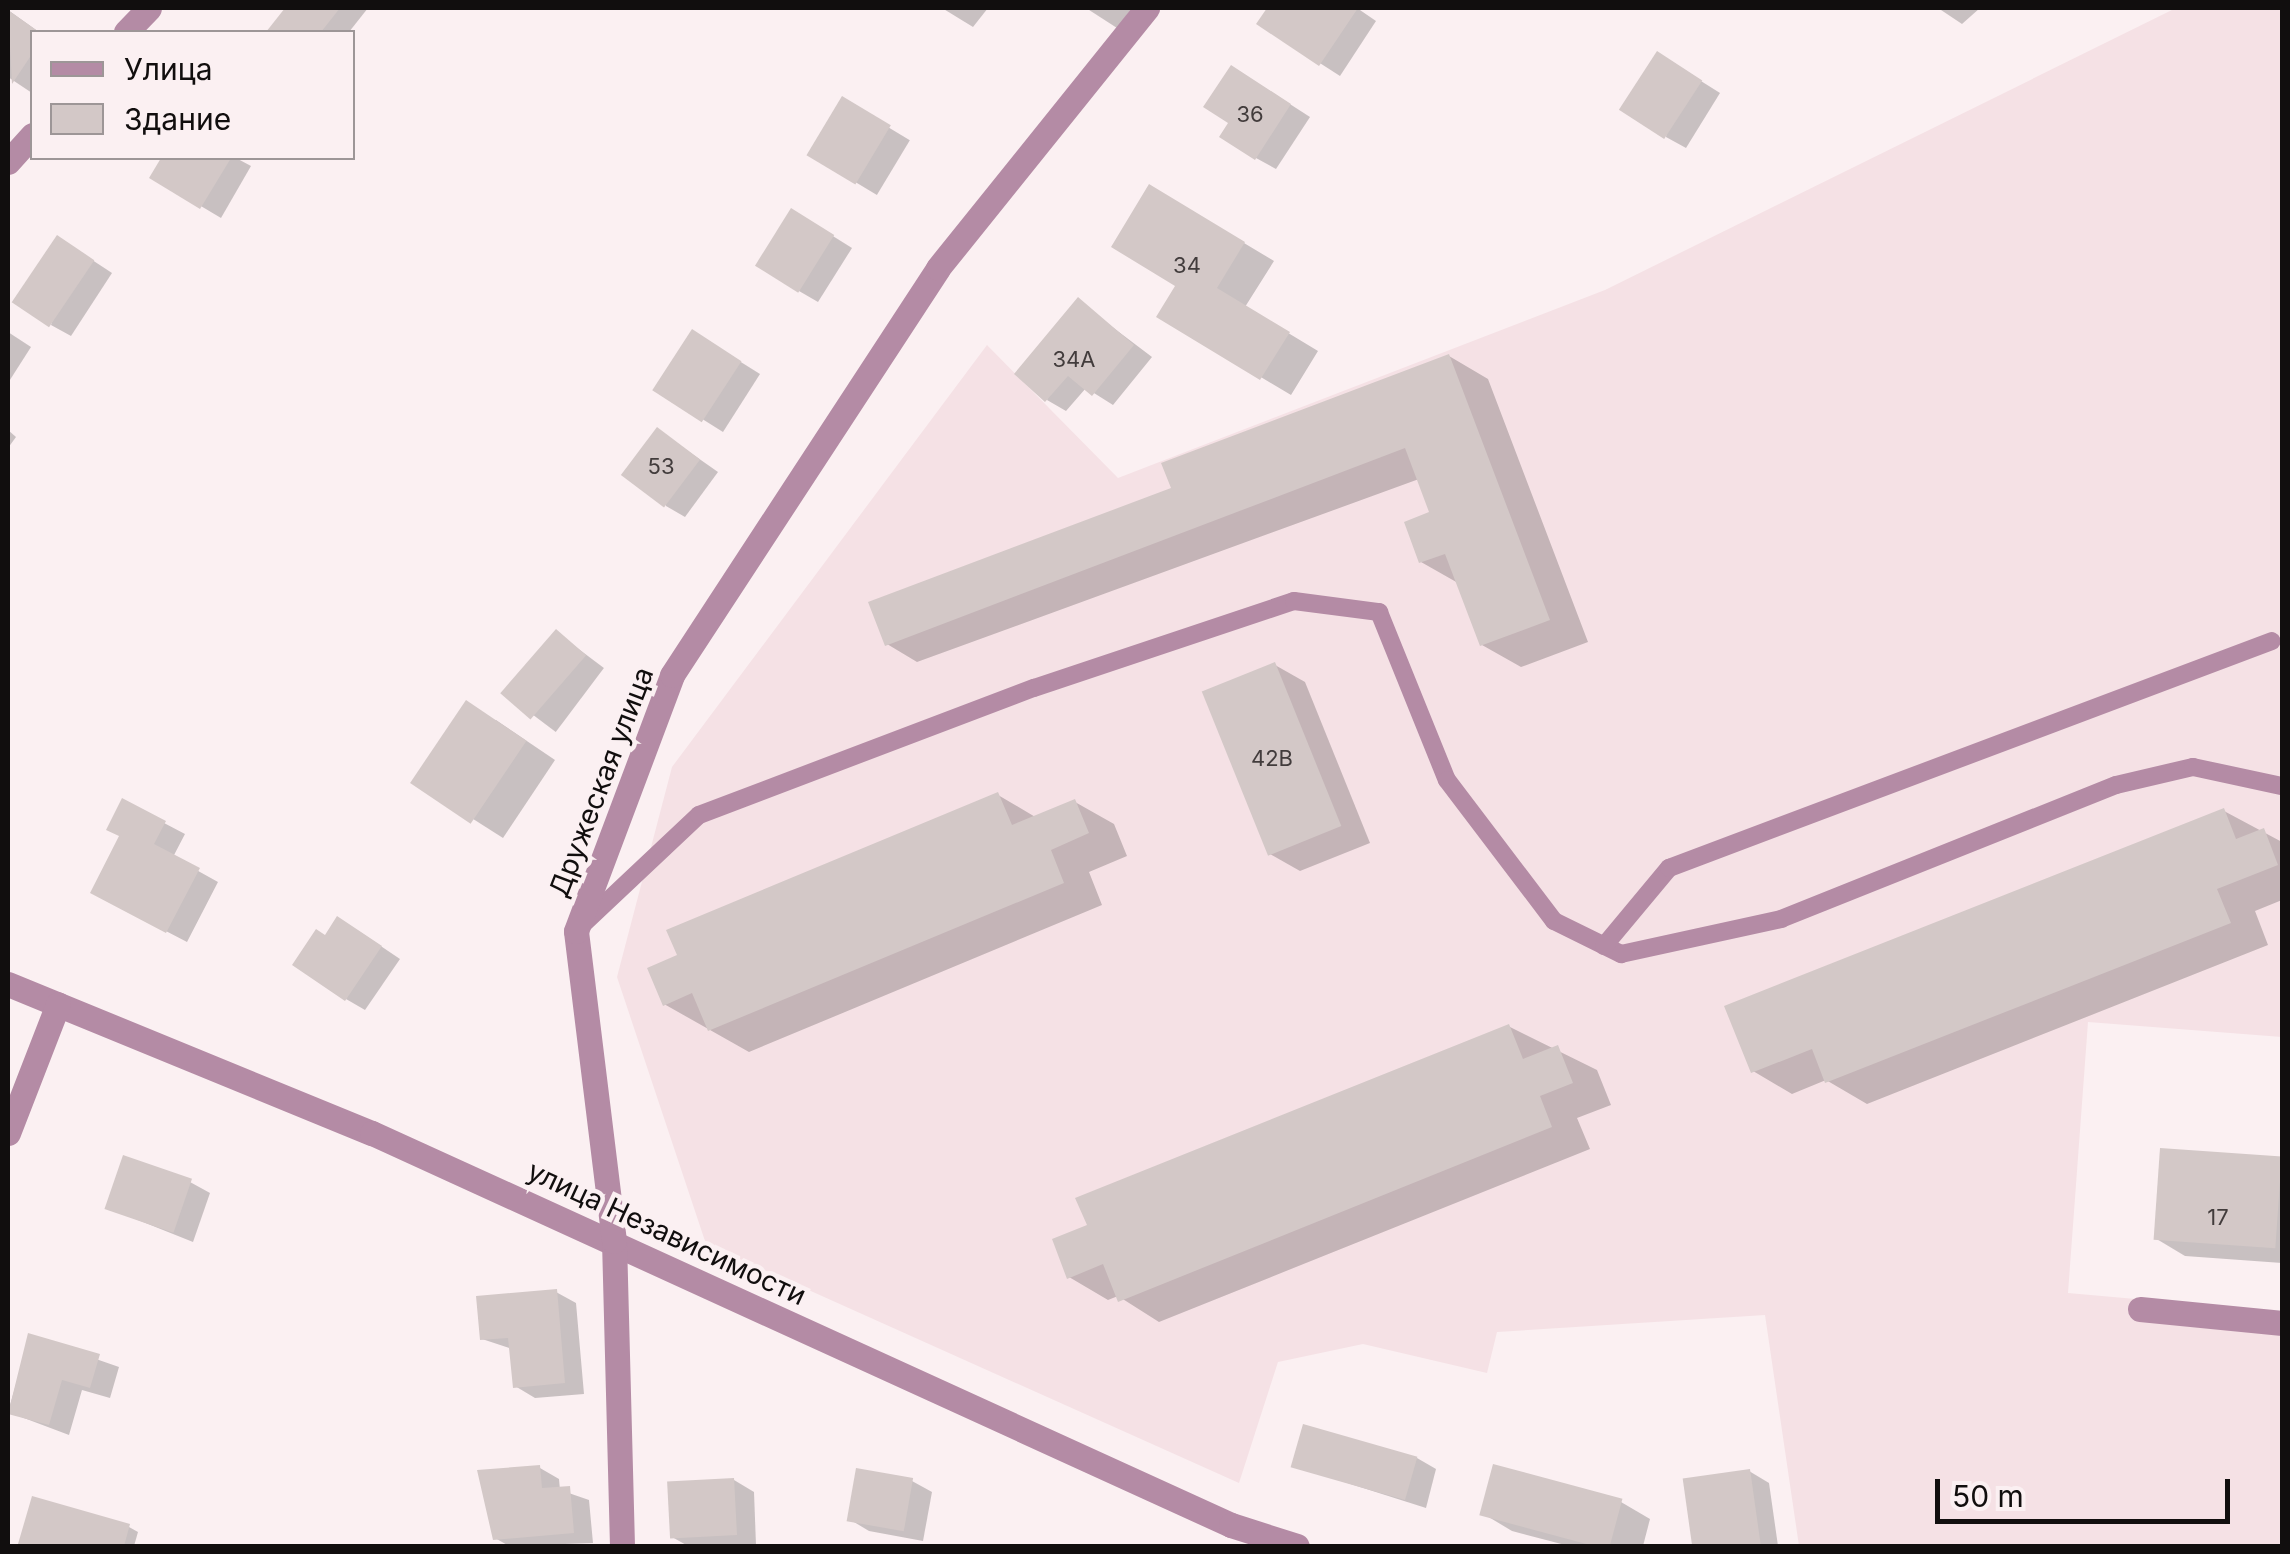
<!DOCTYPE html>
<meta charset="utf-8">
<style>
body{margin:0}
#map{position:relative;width:2290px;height:1554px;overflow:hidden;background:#fbf0f2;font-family:Inter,sans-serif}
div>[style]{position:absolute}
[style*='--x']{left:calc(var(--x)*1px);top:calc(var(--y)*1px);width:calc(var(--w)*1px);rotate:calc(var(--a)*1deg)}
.built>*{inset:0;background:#f5e1e5}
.shadow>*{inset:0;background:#0003;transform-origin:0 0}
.building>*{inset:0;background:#d3c8c7;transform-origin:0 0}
.service>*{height:18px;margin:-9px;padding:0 9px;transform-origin:9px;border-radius:9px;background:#b48ba5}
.minor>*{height:25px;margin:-12.5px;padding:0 12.5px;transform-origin:12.5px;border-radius:12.5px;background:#b48ba5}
span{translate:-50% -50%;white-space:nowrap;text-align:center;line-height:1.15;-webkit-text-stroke:9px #fbf0f2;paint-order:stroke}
.number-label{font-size:22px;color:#423c3c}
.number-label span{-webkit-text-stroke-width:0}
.street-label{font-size:28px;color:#110e0e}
.frame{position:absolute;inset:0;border:10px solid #110e0e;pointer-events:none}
.legend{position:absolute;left:30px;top:30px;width:325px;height:130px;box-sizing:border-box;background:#fbf0f2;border:2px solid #9d9697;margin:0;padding:12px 18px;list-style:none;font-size:30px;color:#110e0e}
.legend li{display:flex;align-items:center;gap:20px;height:50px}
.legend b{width:50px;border:2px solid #9d9697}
.scale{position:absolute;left:1935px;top:1479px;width:295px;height:45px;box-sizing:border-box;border:5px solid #110e0e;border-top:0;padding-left:12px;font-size:30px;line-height:35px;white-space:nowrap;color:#110e0e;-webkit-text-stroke:8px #fbf0f2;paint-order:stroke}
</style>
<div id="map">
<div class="built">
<i style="clip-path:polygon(2176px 8px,2282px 8px,2282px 1037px,2088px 1022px,2068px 1293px,2282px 1312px,2282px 1546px,1799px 1546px,1765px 1315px,1497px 1332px,1487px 1373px,1363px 1344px,1278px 1362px,1239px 1483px,706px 1244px,617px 977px,672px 767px,987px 345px,1118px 478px,1605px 290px)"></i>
</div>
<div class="shadow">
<i style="clip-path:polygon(288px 8px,368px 8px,349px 32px,269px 32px)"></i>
<i style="clip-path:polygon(942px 8px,988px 8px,973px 27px)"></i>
<i style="clip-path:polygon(1086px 8px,1132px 8px,1117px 28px)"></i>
<i style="clip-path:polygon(1270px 8px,1357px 8px,1376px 21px,1340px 76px,1259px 24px)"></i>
<i style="clip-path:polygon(1938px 8px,1980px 8px,1962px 24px)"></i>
<i style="clip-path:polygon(8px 10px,39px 32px,32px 32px,32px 93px,8px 77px)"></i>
<i style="clip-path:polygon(1677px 66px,1720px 93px,1686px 148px,1666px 137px)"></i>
<i style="clip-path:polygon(1251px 79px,1310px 117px,1276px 169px,1256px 158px,1232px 122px)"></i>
<i style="left:843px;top:100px;width:78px;height:64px;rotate:31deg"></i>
<i style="clip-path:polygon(164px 158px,236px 158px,251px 166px,221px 218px,152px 177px)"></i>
<i style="clip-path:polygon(1179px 204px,1274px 261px,1245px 307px,1318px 351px,1291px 395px,1159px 316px,1178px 285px)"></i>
<i style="clip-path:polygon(812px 223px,852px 248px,818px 302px,799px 291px)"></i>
<i style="clip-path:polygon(77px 250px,112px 273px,71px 336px,51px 325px)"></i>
<i style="clip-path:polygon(1078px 301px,1152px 357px,1113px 405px,1086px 388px,1066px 411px,1047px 400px)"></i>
<i style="clip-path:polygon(8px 332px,31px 347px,8px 383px)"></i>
<i style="clip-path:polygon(712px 344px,760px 374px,723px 432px,656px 390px)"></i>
<i style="clip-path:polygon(1449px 356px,1488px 379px,1588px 642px,1521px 667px,1482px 645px,1458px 583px,1421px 562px,1432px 513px,1419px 479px,917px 662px,887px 644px,1174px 489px)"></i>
<i style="clip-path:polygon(8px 430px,16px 437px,8px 448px)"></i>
<i style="clip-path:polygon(658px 430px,718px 472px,685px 517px,666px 506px)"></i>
<i style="left:556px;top:632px;width:60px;height:80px;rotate:37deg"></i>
<i style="clip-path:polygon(1275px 665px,1305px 682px,1370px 843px,1300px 871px,1270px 854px)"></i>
<i style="clip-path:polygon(496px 720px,555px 760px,503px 838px,415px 782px)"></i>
<i style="clip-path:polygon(998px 795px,1037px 818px,1075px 802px,1114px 824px,1127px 856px,1089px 872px,1102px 905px,749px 1052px,664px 1004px)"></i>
<i style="clip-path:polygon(124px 802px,185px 834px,173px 857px,218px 882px,187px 942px,112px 903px)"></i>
<i style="clip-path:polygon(2224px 811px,2282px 842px,2282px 900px,2255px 911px,2268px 945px,1867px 1104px,1826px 1080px,1792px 1094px,1753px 1071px)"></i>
<i style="clip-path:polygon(357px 930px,400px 959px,365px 1010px,346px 999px)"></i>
<i style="clip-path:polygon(1508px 1026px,1597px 1070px,1611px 1105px,1577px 1118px,1590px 1149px,1159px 1322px,1118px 1296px,1108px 1300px,1069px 1277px)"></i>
<i style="clip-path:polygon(2163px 1150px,2282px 1160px,2282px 1263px,2185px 1256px,2155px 1238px)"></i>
<i style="clip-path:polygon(190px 1182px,210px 1193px,193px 1242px,108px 1208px)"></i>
<i style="clip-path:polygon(556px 1292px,576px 1303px,584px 1394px,535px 1398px,515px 1386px,512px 1349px,482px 1339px)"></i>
<i style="clip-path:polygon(30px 1336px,119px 1367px,110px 1398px,82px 1390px,69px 1435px,8px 1412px)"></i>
<i style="clip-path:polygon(1417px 1458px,1436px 1469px,1426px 1508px,1294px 1466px)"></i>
<i style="clip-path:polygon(540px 1468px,559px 1479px,560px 1490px,589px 1500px,593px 1543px,509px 1546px,495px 1538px,480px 1473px)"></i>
<i style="clip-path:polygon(1749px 1471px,1769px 1483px,1778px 1546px,1695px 1546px,1686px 1480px)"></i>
<i style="clip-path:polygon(734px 1480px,754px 1492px,756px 1545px,688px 1546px,672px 1537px)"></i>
<i style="clip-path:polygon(912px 1481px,932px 1492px,923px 1541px,869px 1531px,849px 1519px)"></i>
<i style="clip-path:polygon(34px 1499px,129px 1527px,138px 1532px,134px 1546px,27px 1546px,21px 1543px)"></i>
<i style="clip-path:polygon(1621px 1502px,1650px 1519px,1643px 1546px,1569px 1546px,1512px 1531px,1482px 1513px)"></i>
</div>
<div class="building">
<i style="clip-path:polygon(285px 8px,340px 8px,321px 32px,266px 32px)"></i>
<i style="clip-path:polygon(1267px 8px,1358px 8px,1319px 66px,1256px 24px)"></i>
<i style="clip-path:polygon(8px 10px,39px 32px,32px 32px,32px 54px,12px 84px)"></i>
<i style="left:1657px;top:51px;width:54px;height:70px;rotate:33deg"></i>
<i style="clip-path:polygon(1231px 65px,1291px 104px,1255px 160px,1219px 137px,1228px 123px,1203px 107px)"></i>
<i style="left:842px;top:96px;width:57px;height:69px;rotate:31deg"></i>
<i style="clip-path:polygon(161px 158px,231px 158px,200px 209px,149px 178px)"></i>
<i style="clip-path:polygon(1149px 184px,1245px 242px,1217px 288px,1290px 332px,1260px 380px,1156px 317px,1175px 286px,1111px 247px)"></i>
<i style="left:791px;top:208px;width:51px;height:68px;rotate:32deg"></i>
<i style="left:57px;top:235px;width:45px;height:81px;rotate:34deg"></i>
<i style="clip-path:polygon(1078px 297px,1134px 345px,1092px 396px,1068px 376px,1045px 402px,1014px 374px)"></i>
<i style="left:692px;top:329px;width:59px;height:73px;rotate:33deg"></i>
<i style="clip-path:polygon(1449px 354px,1550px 620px,1480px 646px,1445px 554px,1419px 563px,1404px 522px,1429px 512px,1405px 448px,885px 646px,868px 602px,1171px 488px,1161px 463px)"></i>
<i style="left:657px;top:427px;width:54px;height:60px;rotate:37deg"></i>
<i style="left:556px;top:629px;width:40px;height:85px;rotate:41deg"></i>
<i style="left:1275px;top:662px;width:177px;height:79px;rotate:68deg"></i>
<i style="left:466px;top:700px;width:73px;height:100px;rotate:34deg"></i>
<i style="clip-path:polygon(998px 792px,1012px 825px,1075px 799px,1089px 833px,1051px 850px,1064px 883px,708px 1031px,692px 993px,663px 1006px,647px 968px,677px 955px,666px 930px)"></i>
<i style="clip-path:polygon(122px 798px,166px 821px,154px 844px,200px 868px,166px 933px,90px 893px,119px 836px,106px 830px)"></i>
<i style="clip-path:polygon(2224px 808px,2236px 839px,2264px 828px,2278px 865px,2217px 889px,2231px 923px,1825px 1083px,1812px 1049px,1751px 1073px,1724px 1006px)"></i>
<i style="clip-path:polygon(337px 916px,382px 946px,345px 1001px,292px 965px,316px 929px,325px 935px)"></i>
<i style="clip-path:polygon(1509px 1024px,1523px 1059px,1558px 1045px,1573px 1083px,1540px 1096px,1552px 1127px,1118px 1302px,1103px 1264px,1067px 1279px,1052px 1239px,1087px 1225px,1075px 1198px)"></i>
<i style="left:2160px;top:1148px;width:122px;height:92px;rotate:4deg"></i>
<i style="left:123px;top:1155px;width:73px;height:57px;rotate:19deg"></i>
<i style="clip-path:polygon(557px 1289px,565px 1383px,513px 1388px,508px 1338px,480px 1340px,476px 1296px)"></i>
<i style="clip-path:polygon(28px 1333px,100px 1354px,90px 1388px,62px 1380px,49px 1425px,8px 1414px)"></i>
<i style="left:1303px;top:1424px;width:119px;height:45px;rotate:16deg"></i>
<i style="left:1493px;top:1464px;width:134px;height:53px;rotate:15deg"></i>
<i style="clip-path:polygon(540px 1465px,542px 1488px,570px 1486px,574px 1533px,493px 1540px,477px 1470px)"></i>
<i style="left:856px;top:1468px;width:58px;height:54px;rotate:10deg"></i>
<i style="left:1750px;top:1469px;width:76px;height:68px;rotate:82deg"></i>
<i style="left:734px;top:1478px;width:57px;height:67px;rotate:87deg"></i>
<i style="clip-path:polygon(32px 1496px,130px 1524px,124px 1546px,18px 1544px)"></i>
</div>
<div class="service">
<i style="--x:580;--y:927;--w:163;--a:-43.3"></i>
<i style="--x:699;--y:815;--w:358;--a:-20.8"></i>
<i style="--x:1034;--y:688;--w:274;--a:-18.5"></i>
<i style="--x:1294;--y:601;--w:86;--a:7.4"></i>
<i style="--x:1379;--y:612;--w:181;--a:68"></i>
<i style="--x:1447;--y:780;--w:177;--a:52.8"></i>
<i style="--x:1554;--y:921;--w:75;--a:26.2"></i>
<i style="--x:1621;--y:954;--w:164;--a:-12.3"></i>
<i style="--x:1781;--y:919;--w:361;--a:-21.8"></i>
<i style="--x:2116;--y:785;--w:79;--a:-13.2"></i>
<i style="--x:2193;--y:767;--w:91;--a:12.1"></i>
<i style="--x:1604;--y:946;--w:102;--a:-50.2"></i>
<i style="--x:1669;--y:868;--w:644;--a:-20.63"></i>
</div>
<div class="minor">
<i style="--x:126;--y:32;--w:33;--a:-46"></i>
<i style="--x:8;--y:162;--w:36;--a:-48"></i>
<i style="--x:8;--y:984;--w:393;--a:22.3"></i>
<i style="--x:372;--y:1133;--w:944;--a:24.53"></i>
<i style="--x:1231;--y:1525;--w:69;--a:17.7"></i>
<i style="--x:8;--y:1133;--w:138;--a:-68.8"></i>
<i style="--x:2140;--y:1309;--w:143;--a:5.6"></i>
<i style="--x:622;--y:1546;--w:305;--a:-91.5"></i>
<i style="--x:614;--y:1241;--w:312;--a:-97"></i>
<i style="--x:576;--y:931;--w:273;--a:-69.4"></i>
<i style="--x:672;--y:675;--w:486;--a:-56.8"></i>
<i style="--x:938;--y:268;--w:334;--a:-51.2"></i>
</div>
<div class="number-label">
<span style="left:1250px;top:115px">36</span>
<span style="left:1187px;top:266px">34</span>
<span style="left:1074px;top:360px">34А</span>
<span style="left:661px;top:467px">53</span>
<span style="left:1272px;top:759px">42В</span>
<span style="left:2218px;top:1218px">17</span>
</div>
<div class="street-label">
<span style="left:601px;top:782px;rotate:-69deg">Дружеская улица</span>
<span style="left:667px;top:1233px;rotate:25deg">улица Независимости</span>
</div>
<div class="frame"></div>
<ul class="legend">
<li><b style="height:12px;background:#b48ba5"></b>Улица</li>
<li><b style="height:28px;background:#d3c8c7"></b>Здание</li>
</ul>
<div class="scale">50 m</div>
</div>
